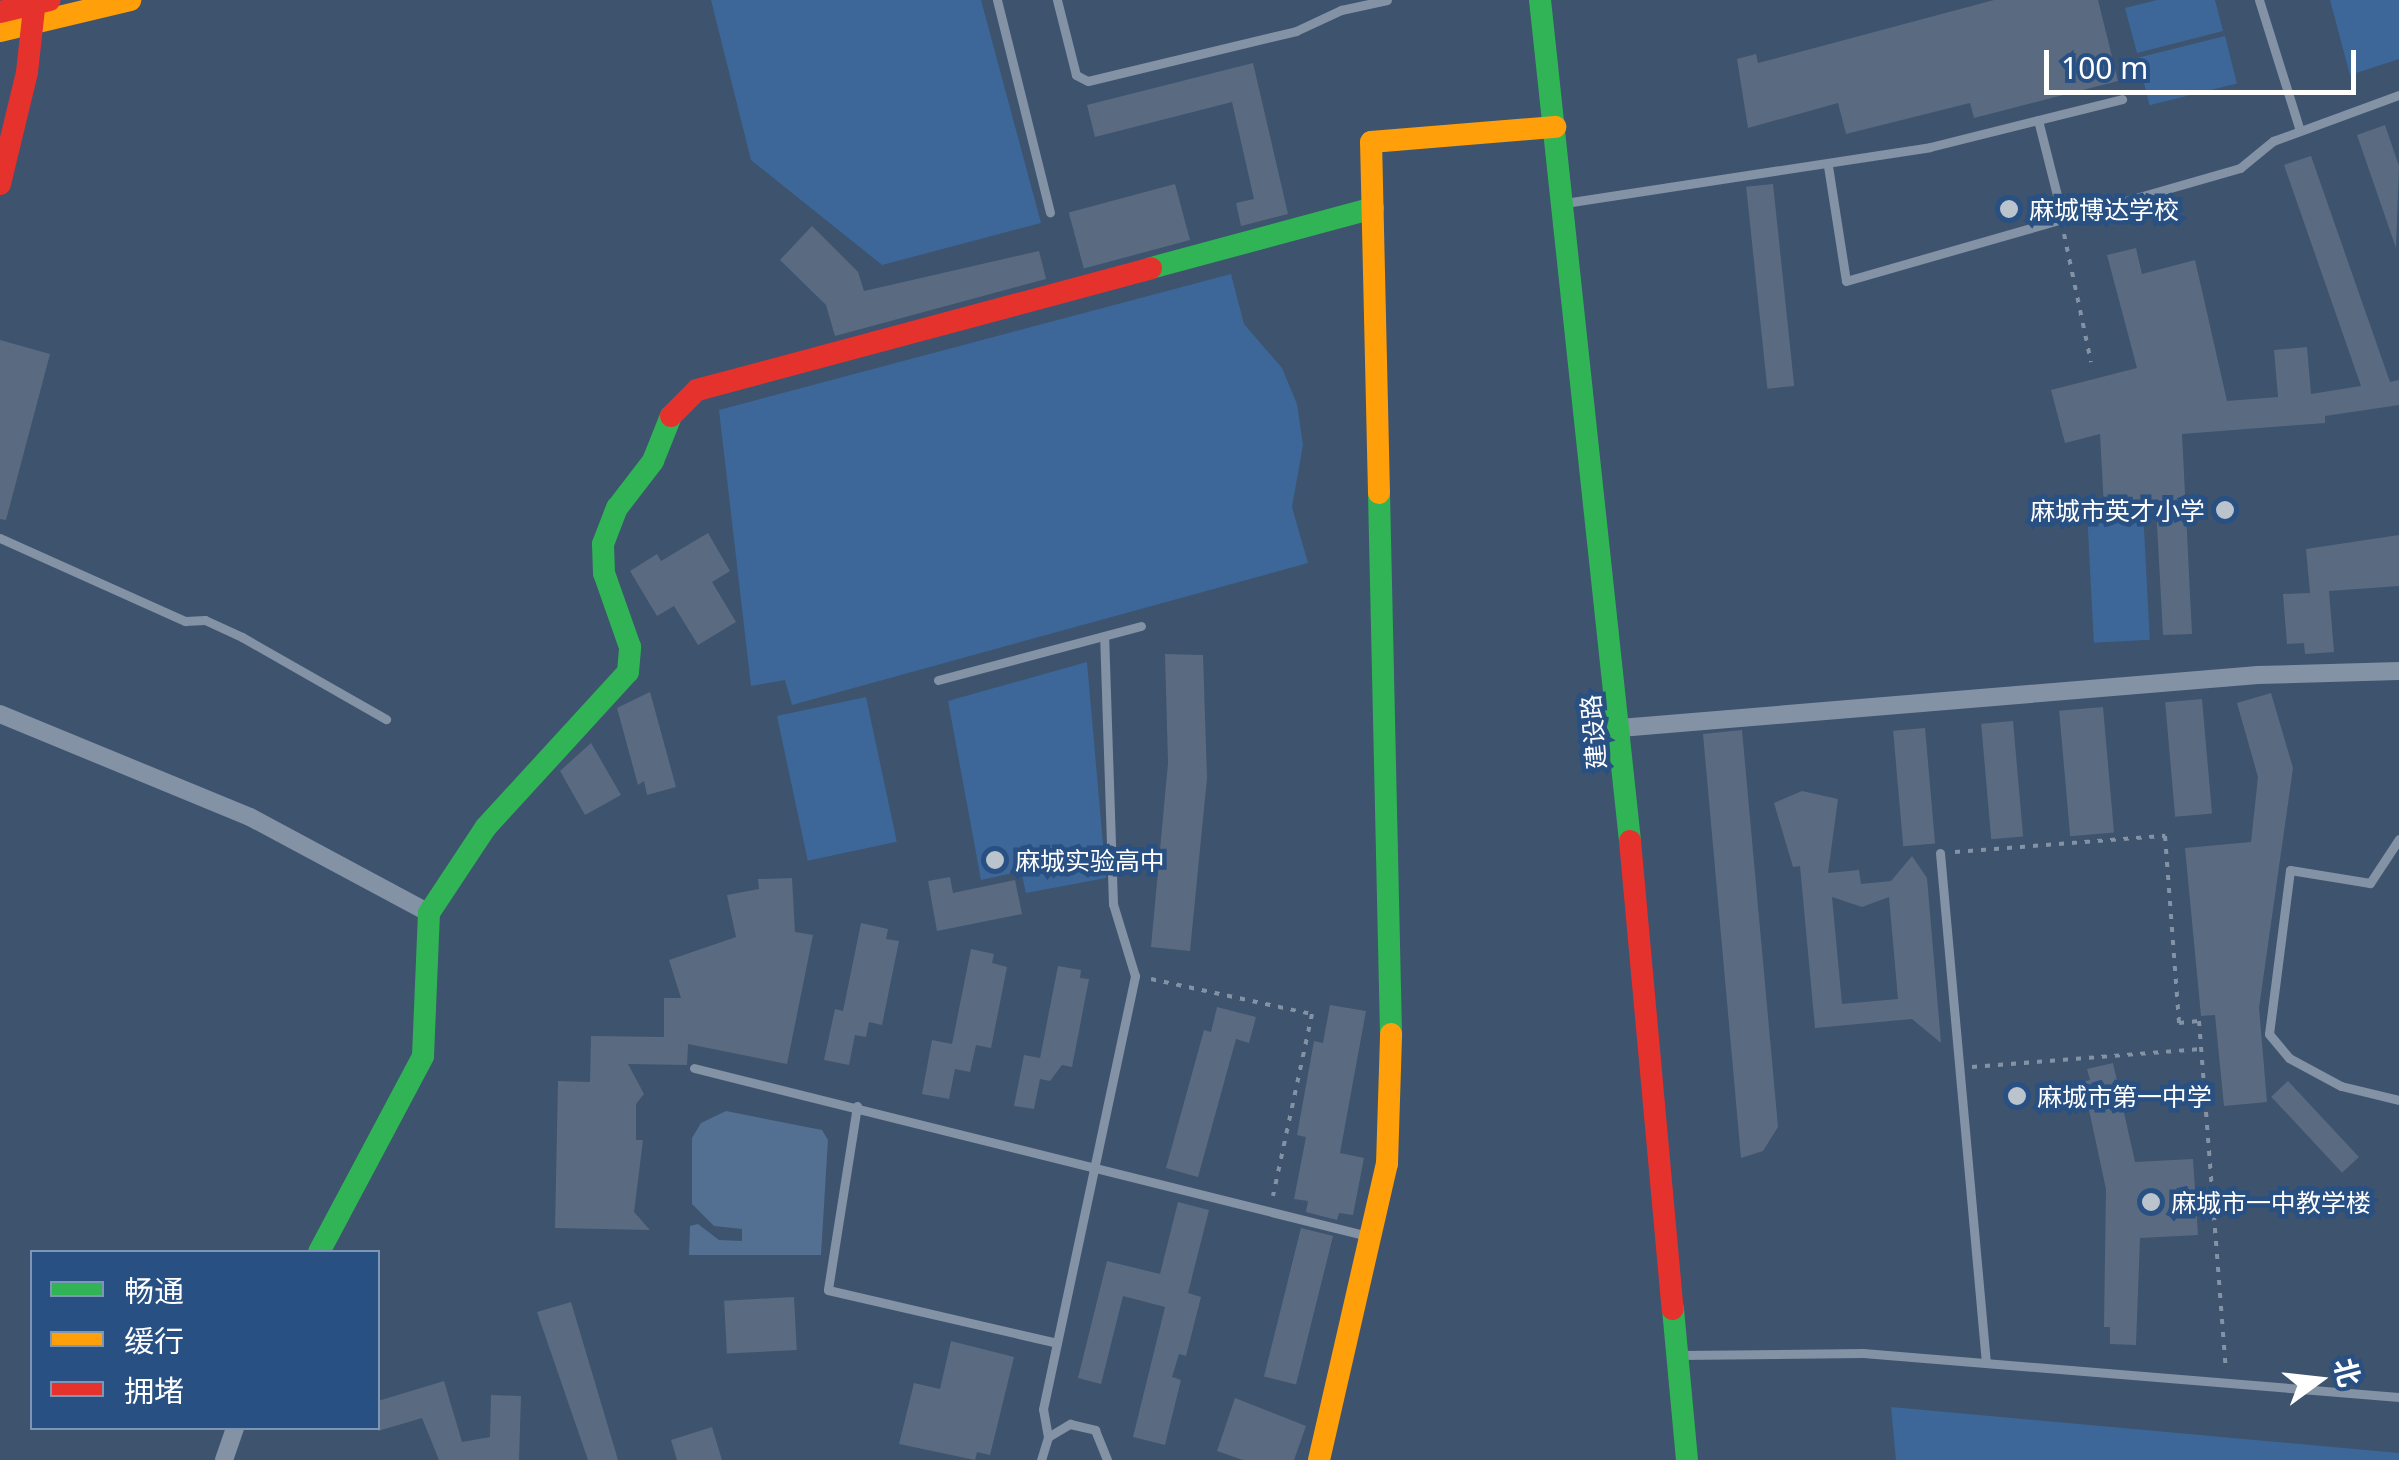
<!DOCTYPE html>
<meta charset="utf-8">
<style>
body{margin:0}
#map{position:relative;width:2399px;height:1460px;overflow:hidden;background:#3d536e;font-family:"Noto Sans","Noto Sans SC",sans-serif}
div>[style]{position:absolute}
[style*='--x']{left:calc(var(--x)*1px);top:calc(var(--y)*1px);width:calc(var(--w)*1px);rotate:calc(var(--a)*1deg)}
.green>*{inset:0;background:#3d6798;transform-origin:0 0}
.water>*{inset:0;background:#536f91}
.building>*{inset:0;background:#5a6b81;transform-origin:0 0}
.path>*{height:4px;margin-top:-2px;transform-origin:0;background:repeating-linear-gradient(90deg,#8392a4 0 5px,transparent 0 13px)}
.lane>*{height:9px;margin:-4.5px;padding:0 4.5px;transform-origin:4.5px;border-radius:4.5px;background:#8392a4}
.street>*{height:18px;margin:-9px;padding:0 9px;transform-origin:9px;border-radius:9px;background:#8392a4}
.fast>*{height:22px;margin:-11px;padding:0 11px;transform-origin:11px;border-radius:11px;background:#30b455}
.slow>*{height:22px;margin:-11px;padding:0 11px;transform-origin:11px;border-radius:11px;background:#ff9f0a}
.jam>*{height:22px;margin:-11px;padding:0 11px;transform-origin:11px;border-radius:11px;background:#e5322d}
.dots>*{width:28px;height:28px;translate:-50% -50%;box-sizing:border-box;border:5px solid #285083;border-radius:50%}
span{translate:-50% -50%;white-space:nowrap;text-align:center;line-height:1.15;-webkit-text-stroke:9px #285083;paint-order:stroke}
.poi-label{font-size:25px;color:#fff}
.left{translate:0 -50%;text-align:left}
.right{translate:-100% -50%;text-align:right}
.street-label{font-size:25px;color:#fff}
.legend{position:absolute;left:30px;top:1250px;width:350px;height:180px;box-sizing:border-box;background:#285083;border:2px solid #7e96b5;margin:0;padding:12px 18px;list-style:none;font-size:30px;color:#fff}
.legend li{display:flex;align-items:center;gap:20px;height:50px}
.legend b{width:50px;border:2px solid #7e96b5}
.north{position:absolute;left:2269px;top:1330px;width:100px;height:100px;-webkit-text-stroke:8px #285083;paint-order:stroke;rotate:75deg;font-size:28px;font-weight:700;line-height:40px;text-align:center;color:#fff}
.north::after{content:'';display:block;margin:auto;width:35px;height:45px;background:#fff;clip-path:polygon(50% 0,100% 100%,50% 72%,0 100%)}
.scale{position:absolute;left:2044px;top:50px;width:312px;height:45px;box-sizing:border-box;border:5px solid #fff;border-top:0;padding-left:12px;font-size:30px;line-height:35px;white-space:nowrap;color:#fff;-webkit-text-stroke:8px #285083;paint-order:stroke}
</style>
<div id="map">
<div class="green">
<i style="clip-path:polygon(711px 0,981px 0,1041px 223px,882px 265px,751px 160px)"></i>
<i style="clip-path:polygon(2157px 0,2215px 0,2223px 31px,2137px 53px,2125px 8px)"></i>
<i style="clip-path:polygon(2330px 0,2399px 0,2399px 59px,2350px 75px)"></i>
<i style="left:2225px;top:36px;width:49px;height:90px;rotate:76deg"></i>
<i style="clip-path:polygon(1231px 274px,1244px 324px,1282px 368px,1297px 404px,1303px 445px,1292px 507px,1308px 563px,792px 705px,785px 680px,751px 686px,719px 410px)"></i>
<i style="left:2143px;top:510px;width:130px;height:56px;rotate:87deg"></i>
<i style="clip-path:polygon(1087px 662px,1106px 878px,1026px 893px,1021px 871px,981px 880px,948px 701px)"></i>
<i style="left:866px;top:697px;width:148px;height:91px;rotate:78deg"></i>
<i style="clip-path:polygon(1891px 1407px,2399px 1453px,2399px 1460px,1896px 1460px)"></i>
</div>
<div class="water">
<i style="clip-path:polygon(726px 1111px,822px 1130px,828px 1140px,821px 1255px,689px 1255px,690px 1226px,698px 1224px,719px 1240px,742px 1241px,742px 1229px,714px 1226px,692px 1204px,692px 1138px,701px 1123px)"></i>
</div>
<div class="building">
<i style="clip-path:polygon(1994px 0,2098px 0,2118px 81px,1974px 118px,1970px 103px,1846px 134px,1838px 103px,1748px 128px,1737px 59px,1756px 54px,1758px 63px)"></i>
<i style="clip-path:polygon(1253px 63px,1288px 214px,1241px 226px,1236px 203px,1254px 199px,1232px 102px,1095px 137px,1087px 105px)"></i>
<i style="clip-path:polygon(2385px 125px,2399px 166px,2396px 248px,2357px 135px)"></i>
<i style="clip-path:polygon(2311px 156px,2390px 382px,2399px 380px,2399px 405px,2325px 416px,2325px 423px,2182px 434px,2192px 634px,2163px 635px,2156px 506px,2104px 508px,2100px 434px,2065px 443px,2051px 390px,2137px 368px,2107px 255px,2136px 248px,2142px 274px,2195px 260px,2227px 401px,2278px 397px,2274px 350px,2307px 347px,2311px 394px,2361px 386px,2284px 165px)"></i>
<i style="left:1175px;top:184px;width:58px;height:110px;rotate:75deg"></i>
<i style="left:1773px;top:184px;width:203px;height:27px;rotate:84deg"></i>
<i style="clip-path:polygon(812px 226px,858px 272px,864px 291px,1039px 251px,1046px 279px,835px 336px,826px 305px,780px 260px)"></i>
<i style="clip-path:polygon(0 340px,50px 354px,6px 520px,0 519px)"></i>
<i style="clip-path:polygon(708px 533px,730px 571px,712px 582px,736px 622px,698px 645px,674px 606px,657px 616px,630px 571px,657px 554px,661px 561px)"></i>
<i style="clip-path:polygon(2399px 535px,2399px 586px,2329px 591px,2334px 652px,2305px 654px,2304px 643px,2287px 644px,2283px 594px,2310px 593px,2306px 549px)"></i>
<i style="clip-path:polygon(1165px 654px,1203px 655px,1207px 778px,1190px 951px,1151px 947px,1168px 763px)"></i>
<i style="clip-path:polygon(650px 692px,676px 787px,647px 795px,644px 781px,638px 785px,617px 708px)"></i>
<i style="clip-path:polygon(2271px 693px,2293px 768px,2259px 1008px,2267px 1102px,2224px 1106px,2215px 1015px,2201px 1016px,2185px 848px,2251px 842px,2258px 777px,2237px 703px)"></i>
<i style="left:2202px;top:699px;width:115px;height:37px;rotate:85deg"></i>
<i style="left:2103px;top:707px;width:126px;height:44px;rotate:85deg"></i>
<i style="left:2013px;top:721px;width:116px;height:32px;rotate:85deg"></i>
<i style="left:1925px;top:728px;width:116px;height:32px;rotate:85deg"></i>
<i style="clip-path:polygon(1742px 730px,1778px 1127px,1763px 1151px,1741px 1158px,1703px 734px)"></i>
<i style="clip-path:polygon(591px 743px,621px 795px,585px 815px,560px 771px)"></i>
<i style="clip-path:polygon(evenodd,1802px 791px,1838px 799px,1828px 873px,1859px 870px,1861px 884px,1891px 881px,1912px 856px,1927px 878px,1941px 1043px,1912px 1019px,1815px 1028px,1800px 866px,1793px 867px,1774px 803px,1802px 791px,1832px 897px,1862px 907px,1889px 897px,1898px 999px,1842px 1004px,1832px 897px)"></i>
<i style="clip-path:polygon(950px 877px,953px 893px,1015px 880px,1022px 914px,937px 931px,928px 881px)"></i>
<i style="clip-path:polygon(792px 878px,795px 932px,813px 935px,787px 1064px,688px 1044px,687px 1065px,628px 1064px,644px 1094px,636px 1104px,636px 1140px,643px 1140px,634px 1212px,650px 1230px,555px 1228px,558px 1081px,590px 1082px,591px 1036px,664px 1037px,664px 998px,681px 998px,669px 960px,736px 937px,727px 895px,759px 889px,758px 879px)"></i>
<i style="clip-path:polygon(861px 923px,888px 929px,886px 939px,899px 941px,882px 1025px,869px 1022px,866px 1037px,855px 1035px,849px 1065px,824px 1060px,835px 1009px,843px 1011px)"></i>
<i style="clip-path:polygon(971px 949px,994px 954px,992px 963px,1007px 967px,991px 1048px,976px 1045px,970px 1072px,955px 1069px,949px 1099px,922px 1094px,932px 1040px,952px 1044px)"></i>
<i style="clip-path:polygon(1058px 966px,1081px 970px,1080px 978px,1089px 979px,1072px 1067px,1062px 1065px,1050px 1081px,1040px 1079px,1034px 1109px,1014px 1106px,1024px 1055px,1040px 1058px)"></i>
<i style="clip-path:polygon(1330px 1005px,1366px 1011px,1340px 1153px,1364px 1158px,1353px 1215px,1339px 1213px,1337px 1220px,1306px 1212px,1308px 1201px,1294px 1199px,1306px 1137px,1297px 1135px,1314px 1041px,1323px 1043px)"></i>
<i style="clip-path:polygon(1217px 1007px,1256px 1017px,1249px 1043px,1236px 1039px,1198px 1177px,1166px 1168px,1204px 1030px,1211px 1032px)"></i>
<i style="clip-path:polygon(2113px 1063px,2135px 1162px,2193px 1159px,2198px 1235px,2140px 1238px,2136px 1345px,2110px 1344px,2110px 1327px,2104px 1327px,2106px 1189px,2083px 1082px,2090px 1080px,2087px 1069px)"></i>
<i style="left:2288px;top:1081px;width:104px;height:23px;rotate:47deg"></i>
<i style="clip-path:polygon(1178px 1202px,1209px 1210px,1188px 1293px,1201px 1297px,1186px 1356px,1179px 1354px,1172px 1377px,1181px 1380px,1165px 1445px,1133px 1437px,1165px 1307px,1123px 1296px,1101px 1384px,1078px 1378px,1107px 1261px,1160px 1274px)"></i>
<i style="left:1301px;top:1228px;width:33px;height:153px;rotate:14deg"></i>
<i style="left:794px;top:1297px;width:53px;height:70px;rotate:87deg"></i>
<i style="clip-path:polygon(571px 1302px,618px 1460px,588px 1460px,537px 1312px)"></i>
<i style="clip-path:polygon(951px 1341px,1014px 1357px,990px 1455px,977px 1452px,975px 1460px,899px 1444px,914px 1383px,940px 1389px)"></i>
<i style="clip-path:polygon(444px 1381px,462px 1442px,490px 1437px,491px 1395px,521px 1396px,519px 1460px,439px 1460px,422px 1418px,378px 1431px,378px 1401px)"></i>
<i style="clip-path:polygon(1235px 1398px,1306px 1426px,1294px 1460px,1243px 1460px,1217px 1451px)"></i>
<i style="clip-path:polygon(712px 1427px,722px 1460px,677px 1460px,671px 1440px)"></i>
</div>
<div class="path">
<i style="--x:2064;--y:234;--w:131;--a:78.1"></i>
<i style="--x:1955;--y:852;--w:211;--a:-4.4"></i>
<i style="--x:2165;--y:836;--w:188;--a:85.7"></i>
<i style="--x:2179;--y:1023;--w:20;--a:-6"></i>
<i style="--x:2199;--y:1021;--w:348;--a:85.6"></i>
<i style="--x:1151;--y:979;--w:165;--a:12.3"></i>
<i style="--x:1312;--y:1014;--w:186;--a:102.1"></i>
<i style="--x:1972;--y:1067;--w:230;--a:-4.5"></i>
</div>
<div class="lane">
<i style="--x:997;--y:0;--w:219;--a:76"></i>
<i style="--x:1057;--y:0;--w:77;--a:75.8"></i>
<i style="--x:1076;--y:75;--w:13;--a:27"></i>
<i style="--x:1088;--y:81;--w:214;--a:-13.5"></i>
<i style="--x:1296;--y:31;--w:50;--a:-25"></i>
<i style="--x:1341;--y:10;--w:47;--a:-12.3"></i>
<i style="--x:2259;--y:0;--w:137;--a:72.6"></i>
<i style="--x:2038;--y:120;--w:102;--a:75.8"></i>
<i style="--x:1828;--y:166;--w:116;--a:81.1"></i>
<i style="--x:1846;--y:281;--w:410;--a:-16"></i>
<i style="--x:2240;--y:168;--w:43;--a:-39.3"></i>
<i style="--x:2273;--y:141;--w:134;--a:-20.1"></i>
<i style="--x:1565;--y:203;--w:369;--a:-8.7"></i>
<i style="--x:1930;--y:147;--w:198;--a:-14"></i>
<i style="--x:0;--y:538;--w:203;--a:24.2"></i>
<i style="--x:185;--y:621;--w:20;--a:-3"></i>
<i style="--x:205;--y:620;--w:41;--a:24.7"></i>
<i style="--x:242;--y:637;--w:166;--a:29.7"></i>
<i style="--x:938;--y:680;--w:210;--a:-14.9"></i>
<i style="--x:2399;--y:839;--w:53;--a:123.4"></i>
<i style="--x:2370;--y:883;--w:81;--a:-170.8"></i>
<i style="--x:2290;--y:870;--w:165;--a:97.3"></i>
<i style="--x:2269;--y:1034;--w:31;--a:50"></i>
<i style="--x:2289;--y:1058;--w:59;--a:28.3"></i>
<i style="--x:2341;--y:1086;--w:60;--a:13.6"></i>
<i style="--x:1940;--y:853;--w:512;--a:84.85"></i>
<i style="--x:694;--y:1068;--w:695;--a:14"></i>
<i style="--x:857;--y:1106;--w:186;--a:99"></i>
<i style="--x:828;--y:1290;--w:235;--a:13"></i>
<i style="--x:1679;--y:1355;--w:184;--a:-0.6"></i>
<i style="--x:1863;--y:1353;--w:538;--a:4.69"></i>
<i style="--x:1048;--y:1437;--w:28;--a:-100"></i>
<i style="--x:1043;--y:1409;--w:443;--a:-78"></i>
<i style="--x:1135;--y:976;--w:75;--a:-107"></i>
<i style="--x:1113;--y:904;--w:268;--a:-91.9"></i>
<i style="--x:1041;--y:1460;--w:24;--a:-73"></i>
<i style="--x:1048;--y:1437;--w:26;--a:-31"></i>
<i style="--x:1070;--y:1424;--w:26;--a:13"></i>
<i style="--x:1095;--y:1430;--w:32;--a:68"></i>
</div>
<div class="street">
<i style="--x:0;--y:714;--w:270;--a:22.4"></i>
<i style="--x:250;--y:817;--w:203;--a:28.2"></i>
<i style="--x:1620;--y:728;--w:640;--a:-4.75"></i>
<i style="--x:2258;--y:675;--w:141;--a:-1.6"></i>
<i style="--x:224;--y:1460;--w:34;--a:-71"></i>
</div>
<div class="fast">
<i style="--x:1540;--y:0;--w:846;--a:83.89"></i>
<i style="--x:1151;--y:268;--w:230;--a:-15.1"></i>
<i style="--x:1379;--y:493;--w:541;--a:88.73"></i>
<i style="--x:319;--y:1252;--w:222;--a:-62"></i>
<i style="--x:423;--y:1056;--w:143;--a:-87.6"></i>
<i style="--x:429;--y:913;--w:103;--a:-56.5"></i>
<i style="--x:486;--y:827;--w:210;--a:-47.5"></i>
<i style="--x:628;--y:672;--w:25;--a:-85"></i>
<i style="--x:630;--y:647;--w:78;--a:-109.4"></i>
<i style="--x:604;--y:573;--w:29;--a:-92"></i>
<i style="--x:603;--y:544;--w:39;--a:-69"></i>
<i style="--x:617;--y:508;--w:59;--a:-52.5"></i>
<i style="--x:653;--y:461;--w:48;--a:-68.2"></i>
<i style="--x:1673;--y:1309;--w:152;--a:84.7"></i>
</div>
<div class="slow">
<i style="--x:0;--y:31;--w:134;--a:-13.4"></i>
<i style="--x:1379;--y:493;--w:351;--a:-91.3"></i>
<i style="--x:1371;--y:142;--w:185;--a:-4.7"></i>
<i style="--x:1319;--y:1460;--w:304;--a:-77.1"></i>
<i style="--x:1387;--y:1164;--w:130;--a:-88.2"></i>
</div>
<div class="jam">
<i style="--x:0;--y:12;--w:51;--a:-13.5"></i>
<i style="--x:0;--y:184;--w:115;--a:-76.4"></i>
<i style="--x:27;--y:72;--w:72;--a:-83.7"></i>
<i style="--x:671;--y:416;--w:37;--a:-45"></i>
<i style="--x:697;--y:390;--w:470;--a:-15"></i>
<i style="--x:1630;--y:841;--w:470;--a:84.8"></i>
</div>
<div class="dots">
<i style="left:2009px;top:209px;background:#bbc3cc"></i>
<i style="left:2225px;top:510px;background:#bbc3cc"></i>
<i style="left:995px;top:860px;background:#bbc3cc"></i>
<i style="left:2017px;top:1096px;background:#bbc3cc"></i>
<i style="left:2151px;top:1202px;background:#bbc3cc"></i>
</div>
<div class="poi-label">
<span class="left" style="left:2029px;top:209px">麻城博达学校</span>
<span class="right" style="left:2205px;top:510px">麻城市英才小学</span>
<span class="left" style="left:1015px;top:860px">麻城实验高中</span>
<span class="left" style="left:2037px;top:1096px">麻城市第一中学</span>
<span class="left" style="left:2171px;top:1202px">麻城市一中教学楼</span>
</div>
<div class="street-label">
<span style="left:1593px;top:732px;rotate:-95deg">建设路</span>
</div>
<ul class="legend">
<li><b style="height:12px;background:#30b455"></b>畅通</li>
<li><b style="height:12px;background:#ff9f0a"></b>缓行</li>
<li><b style="height:12px;background:#e5322d"></b>拥堵</li>
</ul>
<div class="north">北</div>
<div class="scale">100 m</div>
</div>
